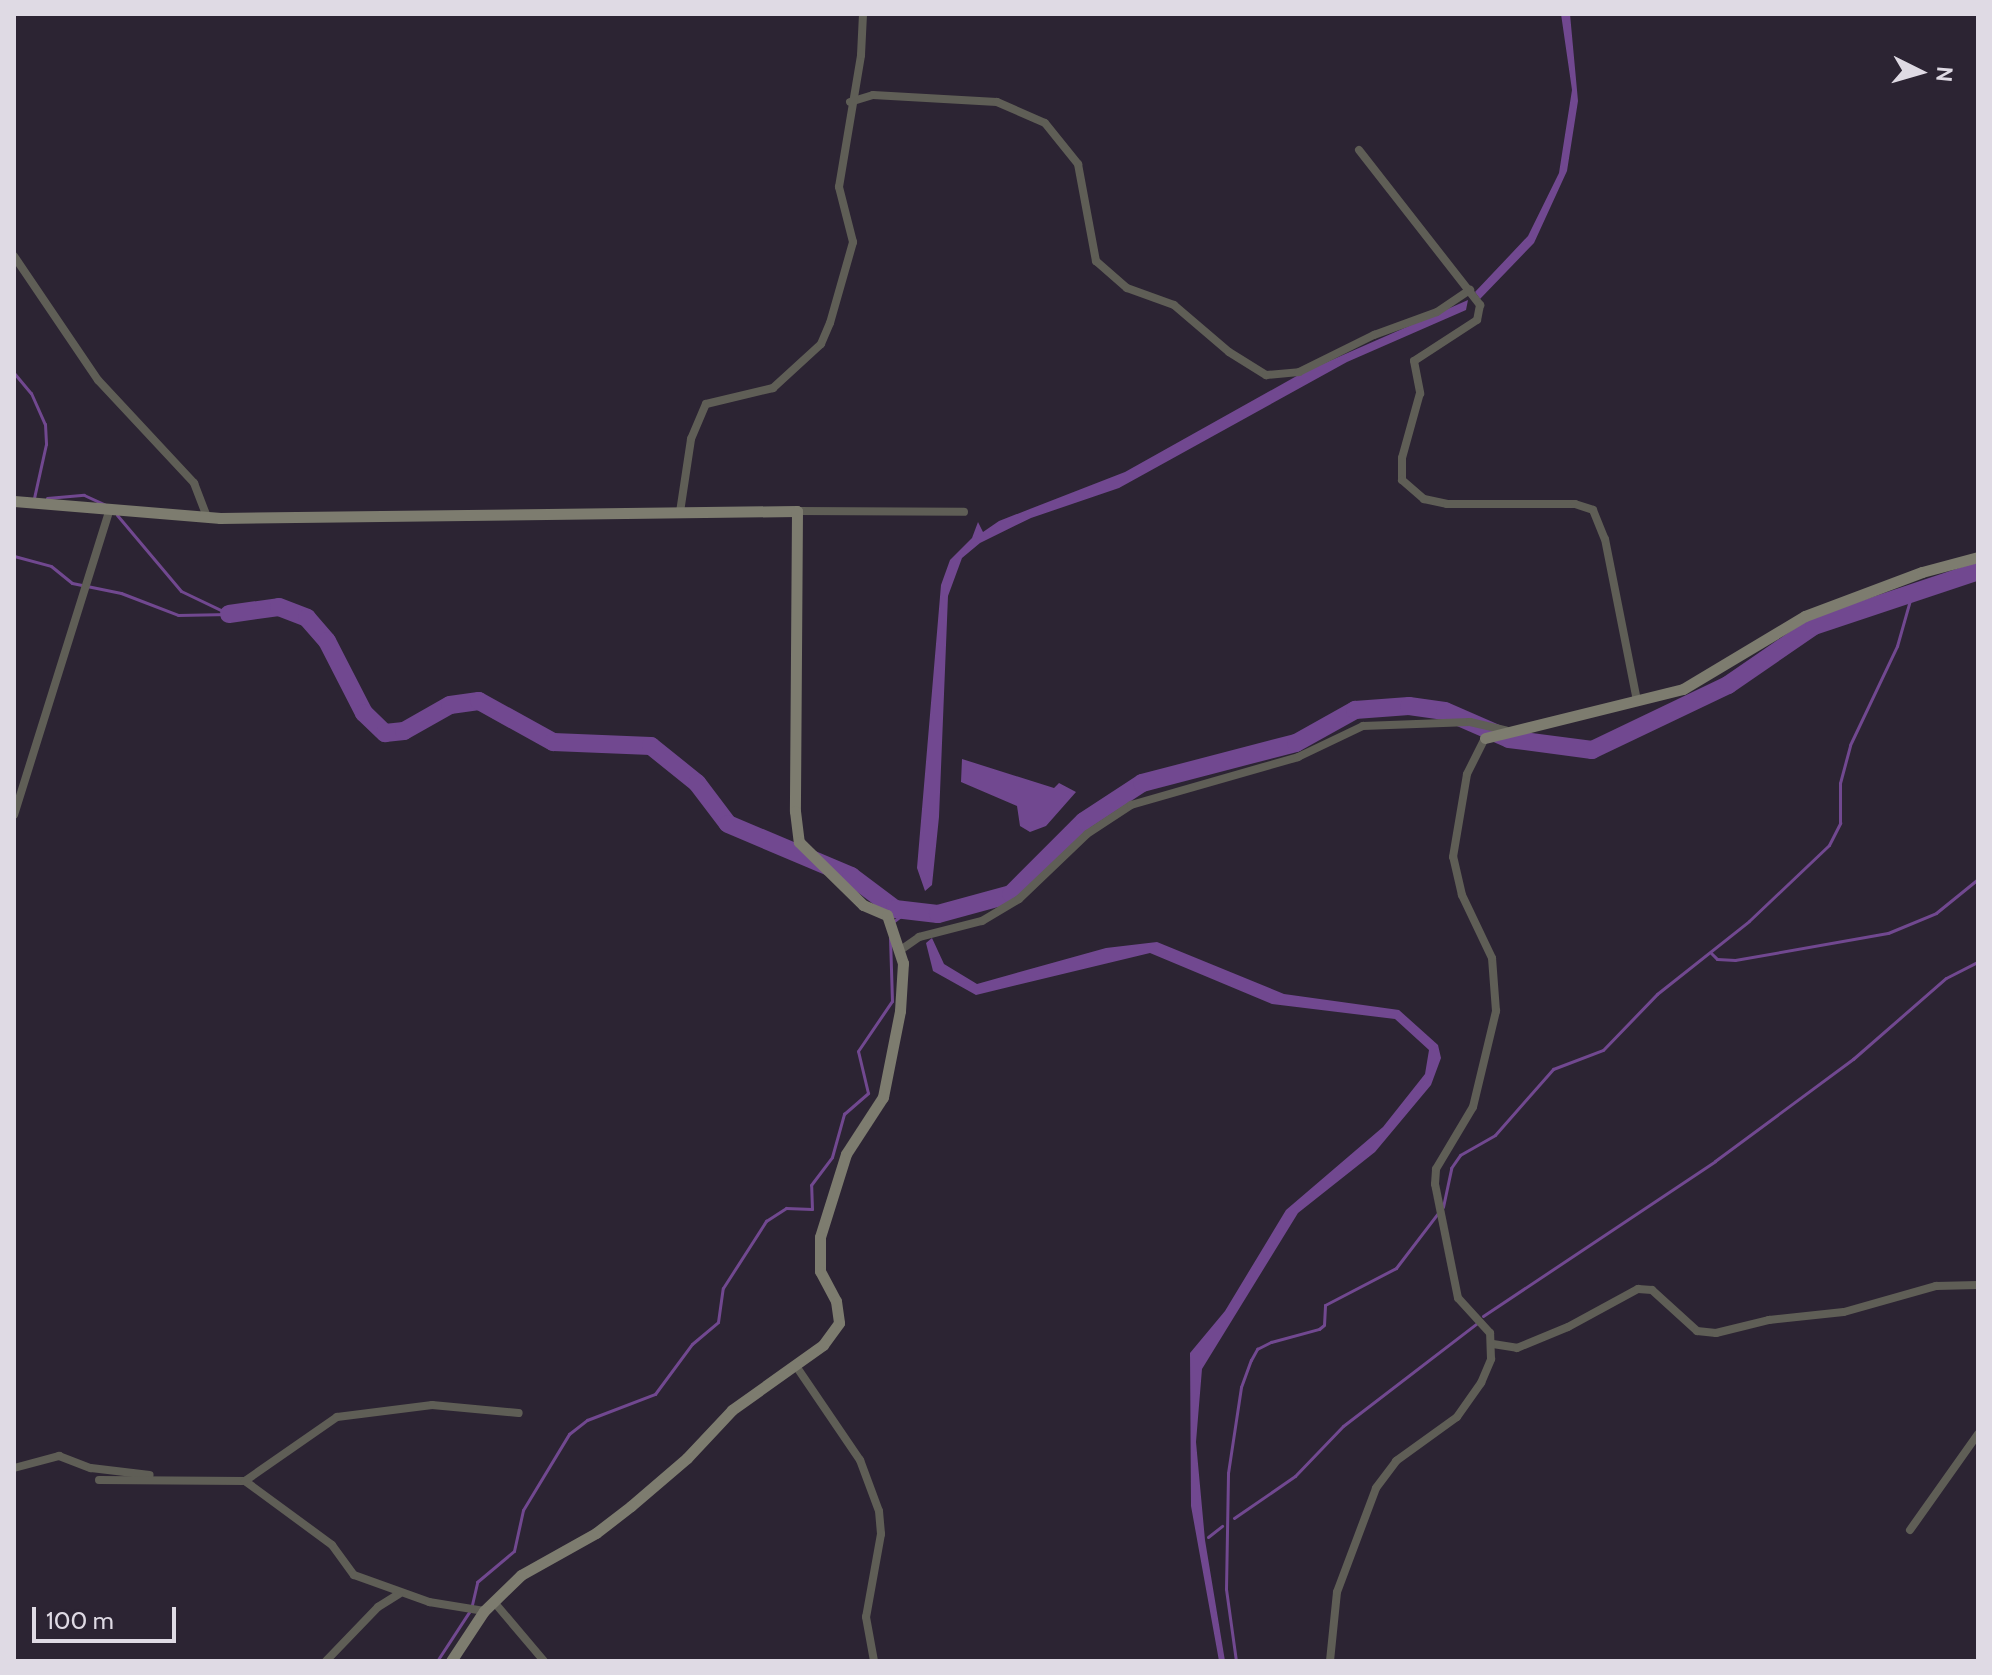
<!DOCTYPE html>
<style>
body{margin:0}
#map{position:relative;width:1992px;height:1675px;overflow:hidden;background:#2c2433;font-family:Cabin,sans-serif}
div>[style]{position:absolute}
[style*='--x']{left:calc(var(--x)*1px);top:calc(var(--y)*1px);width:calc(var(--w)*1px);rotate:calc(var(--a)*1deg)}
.water>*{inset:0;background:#714890}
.stream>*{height:3px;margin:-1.5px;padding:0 1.5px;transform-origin:1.5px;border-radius:1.5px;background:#714890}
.river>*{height:18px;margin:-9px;padding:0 9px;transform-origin:9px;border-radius:9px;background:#714890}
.street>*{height:8px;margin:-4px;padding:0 4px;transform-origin:4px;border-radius:4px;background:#5f5e56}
.secondary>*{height:11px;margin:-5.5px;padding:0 5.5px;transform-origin:5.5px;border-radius:5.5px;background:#7d7c6f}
span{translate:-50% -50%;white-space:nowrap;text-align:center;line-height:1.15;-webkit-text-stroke:6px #2c2433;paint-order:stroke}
.frame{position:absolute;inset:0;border:16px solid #dfdae4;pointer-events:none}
.north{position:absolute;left:1880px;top:32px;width:80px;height:80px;-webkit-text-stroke:6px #2c2433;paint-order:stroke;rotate:95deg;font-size:22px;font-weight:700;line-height:32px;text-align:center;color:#dfdae4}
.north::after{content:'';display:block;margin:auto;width:28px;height:36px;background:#dfdae4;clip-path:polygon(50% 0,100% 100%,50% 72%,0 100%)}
.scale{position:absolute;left:32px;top:1607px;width:144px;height:36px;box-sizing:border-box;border:4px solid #dfdae4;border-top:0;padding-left:10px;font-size:24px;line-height:28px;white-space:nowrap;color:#dfdae4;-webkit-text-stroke:6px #2c2433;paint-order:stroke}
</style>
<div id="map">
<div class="water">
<i style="clip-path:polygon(1561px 14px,1570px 14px,1578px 101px,1567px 171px,1534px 243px,1480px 299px,1475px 292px,1528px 236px,1559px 173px,1572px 90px)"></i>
<i style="clip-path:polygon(1468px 300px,1466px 310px,1347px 362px,1119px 488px,1031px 518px,980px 543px,962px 558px,948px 596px,939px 817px,932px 885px,925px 891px,917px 868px,941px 585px,950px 560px,972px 538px,978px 522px,983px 532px,999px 521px,1125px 472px,1302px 373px)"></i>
<i style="clip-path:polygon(962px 759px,1054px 788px,1059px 783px,1076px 792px,1046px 826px,1030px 832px,1020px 826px,1017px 806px,961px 782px)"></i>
<i style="clip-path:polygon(932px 938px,944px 964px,977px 984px,1106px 948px,1157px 942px,1284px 994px,1399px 1010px,1438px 1045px,1441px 1058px,1431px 1085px,1375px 1152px,1298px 1213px,1202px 1369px,1196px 1442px,1205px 1540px,1225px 1661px,1219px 1661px,1191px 1506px,1190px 1353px,1225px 1311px,1286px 1210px,1383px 1127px,1425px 1074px,1429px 1050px,1395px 1019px,1272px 1004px,1150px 953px,976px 995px,933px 971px,926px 943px)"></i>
</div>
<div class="stream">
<i style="--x:14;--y:373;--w:26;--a:50"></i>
<i style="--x:31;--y:393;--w:34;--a:66"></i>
<i style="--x:45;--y:424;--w:20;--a:87"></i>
<i style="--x:46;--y:444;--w:55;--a:102.5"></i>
<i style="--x:47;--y:498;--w:37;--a:-5"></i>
<i style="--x:84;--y:495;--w:23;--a:25"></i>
<i style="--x:117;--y:515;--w:99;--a:49.9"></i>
<i style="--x:181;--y:591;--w:53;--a:25.6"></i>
<i style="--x:14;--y:556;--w:38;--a:15"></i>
<i style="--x:51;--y:566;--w:27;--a:39"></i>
<i style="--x:72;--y:583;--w:50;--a:11.5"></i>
<i style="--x:121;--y:593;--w:61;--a:21.1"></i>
<i style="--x:178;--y:615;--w:51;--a:-1.1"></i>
<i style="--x:894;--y:921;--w:20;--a:-37"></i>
<i style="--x:1711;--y:953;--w:8;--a:45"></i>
<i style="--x:1717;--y:959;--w:18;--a:3"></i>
<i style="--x:1735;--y:960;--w:155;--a:-10"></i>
<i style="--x:1888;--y:933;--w:52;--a:-22.6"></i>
<i style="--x:1936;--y:913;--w:54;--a:-39"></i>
<i style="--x:1443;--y:1207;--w:40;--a:-78"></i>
<i style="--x:1451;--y:1168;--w:16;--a:-55"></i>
<i style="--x:1460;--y:1155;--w:40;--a:-29.7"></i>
<i style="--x:1495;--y:1135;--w:88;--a:-48.7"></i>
<i style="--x:1553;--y:1069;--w:53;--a:-20.8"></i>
<i style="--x:1603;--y:1050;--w:78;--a:-46"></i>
<i style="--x:1657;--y:994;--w:117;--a:-38.4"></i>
<i style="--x:1749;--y:921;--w:110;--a:-43.5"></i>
<i style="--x:1829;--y:845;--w:25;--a:-63"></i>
<i style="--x:1840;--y:823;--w:40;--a:-90"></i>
<i style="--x:1840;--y:783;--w:39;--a:-75"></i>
<i style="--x:1850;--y:745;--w:110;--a:-64.6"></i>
<i style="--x:1897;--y:646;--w:55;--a:-74.2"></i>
<i style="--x:1483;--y:1316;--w:279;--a:-33.7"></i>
<i style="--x:1715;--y:1161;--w:172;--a:-36.5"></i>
<i style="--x:1853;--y:1059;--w:123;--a:-41.1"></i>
<i style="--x:1946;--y:978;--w:36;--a:-27"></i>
<i style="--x:1234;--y:1518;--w:74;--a:-34.5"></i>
<i style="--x:1295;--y:1476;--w:69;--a:-46.2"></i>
<i style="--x:1343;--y:1426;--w:169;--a:-37.5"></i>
<i style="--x:1208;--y:1537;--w:18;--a:-38"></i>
<i style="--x:437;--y:1661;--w:62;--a:-56.8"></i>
<i style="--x:471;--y:1609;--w:28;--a:-77"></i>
<i style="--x:477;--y:1582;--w:48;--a:-40"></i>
<i style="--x:514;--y:1551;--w:42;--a:-77.6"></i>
<i style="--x:523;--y:1510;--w:89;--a:-58.8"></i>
<i style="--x:569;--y:1434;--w:23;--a:-38"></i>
<i style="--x:587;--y:1420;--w:73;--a:-20.9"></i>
<i style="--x:655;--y:1394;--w:62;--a:-53.5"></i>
<i style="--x:692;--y:1344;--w:34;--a:-40"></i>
<i style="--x:718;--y:1322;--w:34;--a:-82"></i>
<i style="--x:723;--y:1288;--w:80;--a:-57.3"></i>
<i style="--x:766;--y:1221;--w:24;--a:-33"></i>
<i style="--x:786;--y:1208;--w:26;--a:2"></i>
<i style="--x:812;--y:1209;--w:24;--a:-92"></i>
<i style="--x:811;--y:1185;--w:35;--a:-53"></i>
<i style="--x:832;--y:1157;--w:45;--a:-74.4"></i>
<i style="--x:844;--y:1114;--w:32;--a:-41"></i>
<i style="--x:868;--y:1093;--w:43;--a:-103.4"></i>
<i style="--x:858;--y:1051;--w:60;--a:-55.8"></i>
<i style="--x:892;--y:1001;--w:65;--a:-91.8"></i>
<i style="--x:1236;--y:1661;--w:73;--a:-97.9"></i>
<i style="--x:1226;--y:1589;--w:116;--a:-89"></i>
<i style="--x:1228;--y:1473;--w:87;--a:-81.4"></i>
<i style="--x:1241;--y:1387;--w:29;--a:-70"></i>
<i style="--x:1251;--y:1360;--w:13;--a:-61"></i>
<i style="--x:1257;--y:1349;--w:16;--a:-27"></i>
<i style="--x:1271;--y:1342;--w:50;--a:-15.2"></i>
<i style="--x:1319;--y:1329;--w:6;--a:-39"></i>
<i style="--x:1324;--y:1325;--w:20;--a:-87"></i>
<i style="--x:1325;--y:1305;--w:80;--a:-27.5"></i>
<i style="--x:1396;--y:1268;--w:69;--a:-52.6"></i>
</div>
<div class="river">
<i style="--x:229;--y:614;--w:50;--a:-8"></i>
<i style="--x:279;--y:607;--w:30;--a:21"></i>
<i style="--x:307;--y:618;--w:30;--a:49"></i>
<i style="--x:327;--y:641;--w:81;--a:62.8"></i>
<i style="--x:364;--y:713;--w:29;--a:44"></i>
<i style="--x:385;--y:733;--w:19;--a:-6"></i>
<i style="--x:404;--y:731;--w:53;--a:-29.5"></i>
<i style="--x:450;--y:705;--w:29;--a:-8"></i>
<i style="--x:479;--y:701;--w:85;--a:29"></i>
<i style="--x:553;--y:742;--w:98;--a:2.3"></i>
<i style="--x:651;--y:746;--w:59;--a:38.8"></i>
<i style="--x:697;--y:783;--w:51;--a:52.9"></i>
<i style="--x:728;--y:824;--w:134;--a:22.9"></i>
<i style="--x:851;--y:876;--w:55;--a:36.9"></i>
<i style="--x:895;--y:909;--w:43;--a:6.6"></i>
<i style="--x:938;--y:914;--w:76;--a:-15.3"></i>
<i style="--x:1011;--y:894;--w:103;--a:-45"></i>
<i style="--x:1084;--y:821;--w:69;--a:-33.2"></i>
<i style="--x:1142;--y:783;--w:159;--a:-14.6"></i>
<i style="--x:1296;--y:743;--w:68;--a:-29.2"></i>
<i style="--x:1355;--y:710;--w:54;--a:-4.2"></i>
<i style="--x:1409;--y:706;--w:36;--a:8"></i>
<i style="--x:1445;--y:711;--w:70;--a:23.6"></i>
<i style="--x:1509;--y:739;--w:84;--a:7.5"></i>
<i style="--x:1592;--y:750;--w:151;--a:-25.5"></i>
<i style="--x:1728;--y:685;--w:104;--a:-34.5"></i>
<i style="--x:1814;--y:626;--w:173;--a:-18.5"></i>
</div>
<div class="street">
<i style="--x:850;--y:102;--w:24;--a:-17"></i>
<i style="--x:873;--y:95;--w:124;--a:3.2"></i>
<i style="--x:997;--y:102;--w:52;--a:23.6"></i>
<i style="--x:1045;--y:123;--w:53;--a:51.2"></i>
<i style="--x:1078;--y:164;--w:99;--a:79.5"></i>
<i style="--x:1096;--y:261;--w:41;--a:41.1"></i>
<i style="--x:1127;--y:288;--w:50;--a:19.9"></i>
<i style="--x:1174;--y:305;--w:72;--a:40.5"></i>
<i style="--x:1229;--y:352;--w:44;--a:31.9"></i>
<i style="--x:1266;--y:375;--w:33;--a:-5"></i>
<i style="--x:1299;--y:372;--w:84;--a:-26.3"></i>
<i style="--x:1374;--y:335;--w:67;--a:-20.1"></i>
<i style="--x:1437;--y:312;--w:40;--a:-34"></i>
<i style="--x:1359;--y:150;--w:197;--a:52"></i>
<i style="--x:1480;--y:305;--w:15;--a:101"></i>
<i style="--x:1477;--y:320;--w:75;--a:146.9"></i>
<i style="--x:1414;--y:361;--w:33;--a:79"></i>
<i style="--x:1420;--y:393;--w:67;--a:105.5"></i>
<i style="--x:1402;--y:458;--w:22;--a:90"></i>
<i style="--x:1402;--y:480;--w:29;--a:41"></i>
<i style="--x:1424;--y:499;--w:24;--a:12"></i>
<i style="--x:1447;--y:504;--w:128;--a:0"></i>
<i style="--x:1575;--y:504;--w:19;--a:18"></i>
<i style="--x:1593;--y:510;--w:31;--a:68"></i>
<i style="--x:1605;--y:539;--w:164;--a:78.8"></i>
<i style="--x:14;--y:256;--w:150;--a:55.9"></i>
<i style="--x:98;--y:380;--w:141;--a:47"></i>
<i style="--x:194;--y:483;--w:33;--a:69"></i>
<i style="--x:797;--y:511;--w:167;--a:0.3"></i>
<i style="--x:680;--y:512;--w:74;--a:-81.4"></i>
<i style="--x:691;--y:439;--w:38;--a:-67"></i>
<i style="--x:706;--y:404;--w:69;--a:-13.4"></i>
<i style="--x:773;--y:388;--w:65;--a:-42.5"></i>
<i style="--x:821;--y:344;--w:23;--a:-67"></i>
<i style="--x:830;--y:323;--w:84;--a:-74.1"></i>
<i style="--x:853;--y:242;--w:57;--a:-104.3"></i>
<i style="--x:839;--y:187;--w:134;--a:-80.5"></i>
<i style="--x:861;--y:55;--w:41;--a:-87.2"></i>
<i style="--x:14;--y:815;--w:318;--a:-72.6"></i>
<i style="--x:902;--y:949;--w:21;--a:-35"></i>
<i style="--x:919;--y:937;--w:65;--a:-14.3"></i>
<i style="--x:982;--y:921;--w:43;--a:-30.7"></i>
<i style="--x:1019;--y:899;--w:94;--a:-43.7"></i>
<i style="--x:1087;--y:834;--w:53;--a:-33.4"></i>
<i style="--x:1131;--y:805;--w:174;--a:-16"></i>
<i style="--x:1298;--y:757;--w:72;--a:-25.5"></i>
<i style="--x:1363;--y:726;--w:107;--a:-2.1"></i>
<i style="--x:1470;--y:722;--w:37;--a:13"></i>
<i style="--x:1493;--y:1344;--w:24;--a:9"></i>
<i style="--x:1517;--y:1348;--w:55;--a:-22.4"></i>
<i style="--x:1568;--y:1327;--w:80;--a:-28.5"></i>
<i style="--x:1638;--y:1289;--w:14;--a:4"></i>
<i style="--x:1652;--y:1290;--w:61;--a:42.3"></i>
<i style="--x:1697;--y:1331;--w:19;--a:6"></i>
<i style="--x:1716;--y:1333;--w:55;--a:-13.8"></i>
<i style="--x:1769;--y:1320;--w:75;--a:-6.1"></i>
<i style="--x:1844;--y:1312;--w:96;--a:-15.8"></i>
<i style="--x:1936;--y:1286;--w:42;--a:-1.4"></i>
<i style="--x:796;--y:1366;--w:114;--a:55.8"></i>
<i style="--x:860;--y:1460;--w:54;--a:69.6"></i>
<i style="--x:879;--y:1511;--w:23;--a:85"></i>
<i style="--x:881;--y:1534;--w:84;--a:100.2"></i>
<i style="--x:866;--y:1617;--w:45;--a:79.7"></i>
<i style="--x:14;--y:1468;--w:47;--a:-14.9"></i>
<i style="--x:59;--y:1456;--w:34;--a:21"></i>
<i style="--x:91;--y:1468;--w:59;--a:6.8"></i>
<i style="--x:99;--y:1480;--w:146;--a:0.4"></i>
<i style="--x:245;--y:1481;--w:108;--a:36.3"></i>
<i style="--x:332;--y:1545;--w:37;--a:54"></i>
<i style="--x:354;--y:1575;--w:80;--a:19.8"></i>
<i style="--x:429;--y:1602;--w:56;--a:9.3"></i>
<i style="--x:245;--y:1481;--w:112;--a:-34.8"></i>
<i style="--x:337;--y:1417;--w:96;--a:-7.2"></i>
<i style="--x:432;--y:1405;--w:87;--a:5.3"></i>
<i style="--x:1910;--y:1530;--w:118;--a:-54.7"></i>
<i style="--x:494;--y:1602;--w:77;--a:49.7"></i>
<i style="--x:326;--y:1661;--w:75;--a:-46.1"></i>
<i style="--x:378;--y:1607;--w:25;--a:-32"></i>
<i style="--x:1330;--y:1661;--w:69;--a:-84.2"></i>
<i style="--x:1337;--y:1592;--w:111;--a:-69.4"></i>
<i style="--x:1376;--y:1488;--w:34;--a:-53"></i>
<i style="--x:1396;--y:1461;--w:75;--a:-35.8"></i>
<i style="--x:1457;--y:1417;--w:42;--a:-54.8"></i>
<i style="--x:1481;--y:1383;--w:26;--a:-67"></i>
<i style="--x:1491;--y:1359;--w:26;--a:-92"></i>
<i style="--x:1490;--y:1333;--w:47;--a:-132.4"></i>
<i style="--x:1458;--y:1298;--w:116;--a:-101.4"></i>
<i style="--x:1435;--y:1184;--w:15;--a:-86"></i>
<i style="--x:1436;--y:1169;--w:72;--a:-59.2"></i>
<i style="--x:1473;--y:1107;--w:99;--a:-76.5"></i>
<i style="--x:1496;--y:1011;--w:53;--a:-94.3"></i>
<i style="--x:1492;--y:958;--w:70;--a:-115.5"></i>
<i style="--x:1462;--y:895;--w:39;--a:-103"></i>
<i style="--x:1453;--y:857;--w:84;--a:-80.4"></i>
<i style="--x:1467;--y:774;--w:40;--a:-63.4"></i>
</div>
<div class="secondary">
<i style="--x:14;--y:501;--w:207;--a:4.7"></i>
<i style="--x:220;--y:518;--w:577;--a:-0.7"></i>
<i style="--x:797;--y:511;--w:300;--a:90.4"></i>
<i style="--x:795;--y:811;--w:31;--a:83"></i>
<i style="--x:799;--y:842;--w:90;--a:44.5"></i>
<i style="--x:863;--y:905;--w:26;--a:23"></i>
<i style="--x:887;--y:915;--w:51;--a:71.6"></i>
<i style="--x:903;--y:963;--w:48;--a:93.6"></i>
<i style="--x:900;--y:1011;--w:88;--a:101.2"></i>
<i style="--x:883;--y:1097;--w:68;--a:123"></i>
<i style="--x:846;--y:1154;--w:87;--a:107.4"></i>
<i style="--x:820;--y:1237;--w:34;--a:90"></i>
<i style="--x:820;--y:1271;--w:34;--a:62"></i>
<i style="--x:836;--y:1301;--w:22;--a:82"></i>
<i style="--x:839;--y:1323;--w:27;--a:126"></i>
<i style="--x:823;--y:1345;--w:112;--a:144.5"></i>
<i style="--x:732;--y:1410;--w:66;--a:133.2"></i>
<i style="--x:687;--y:1458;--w:74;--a:139.4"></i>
<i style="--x:631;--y:1506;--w:44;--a:142.4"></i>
<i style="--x:596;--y:1533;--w:86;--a:150.8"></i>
<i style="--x:521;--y:1575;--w:52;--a:135.8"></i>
<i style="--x:484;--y:1611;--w:60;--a:123.4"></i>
<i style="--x:1485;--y:738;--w:204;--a:-13.9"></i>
<i style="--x:1683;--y:689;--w:142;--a:-30.9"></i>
<i style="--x:1805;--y:616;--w:125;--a:-20.6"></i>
<i style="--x:1922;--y:572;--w:58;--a:-15"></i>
</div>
<div class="frame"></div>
<div class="north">N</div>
<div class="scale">100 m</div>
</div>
